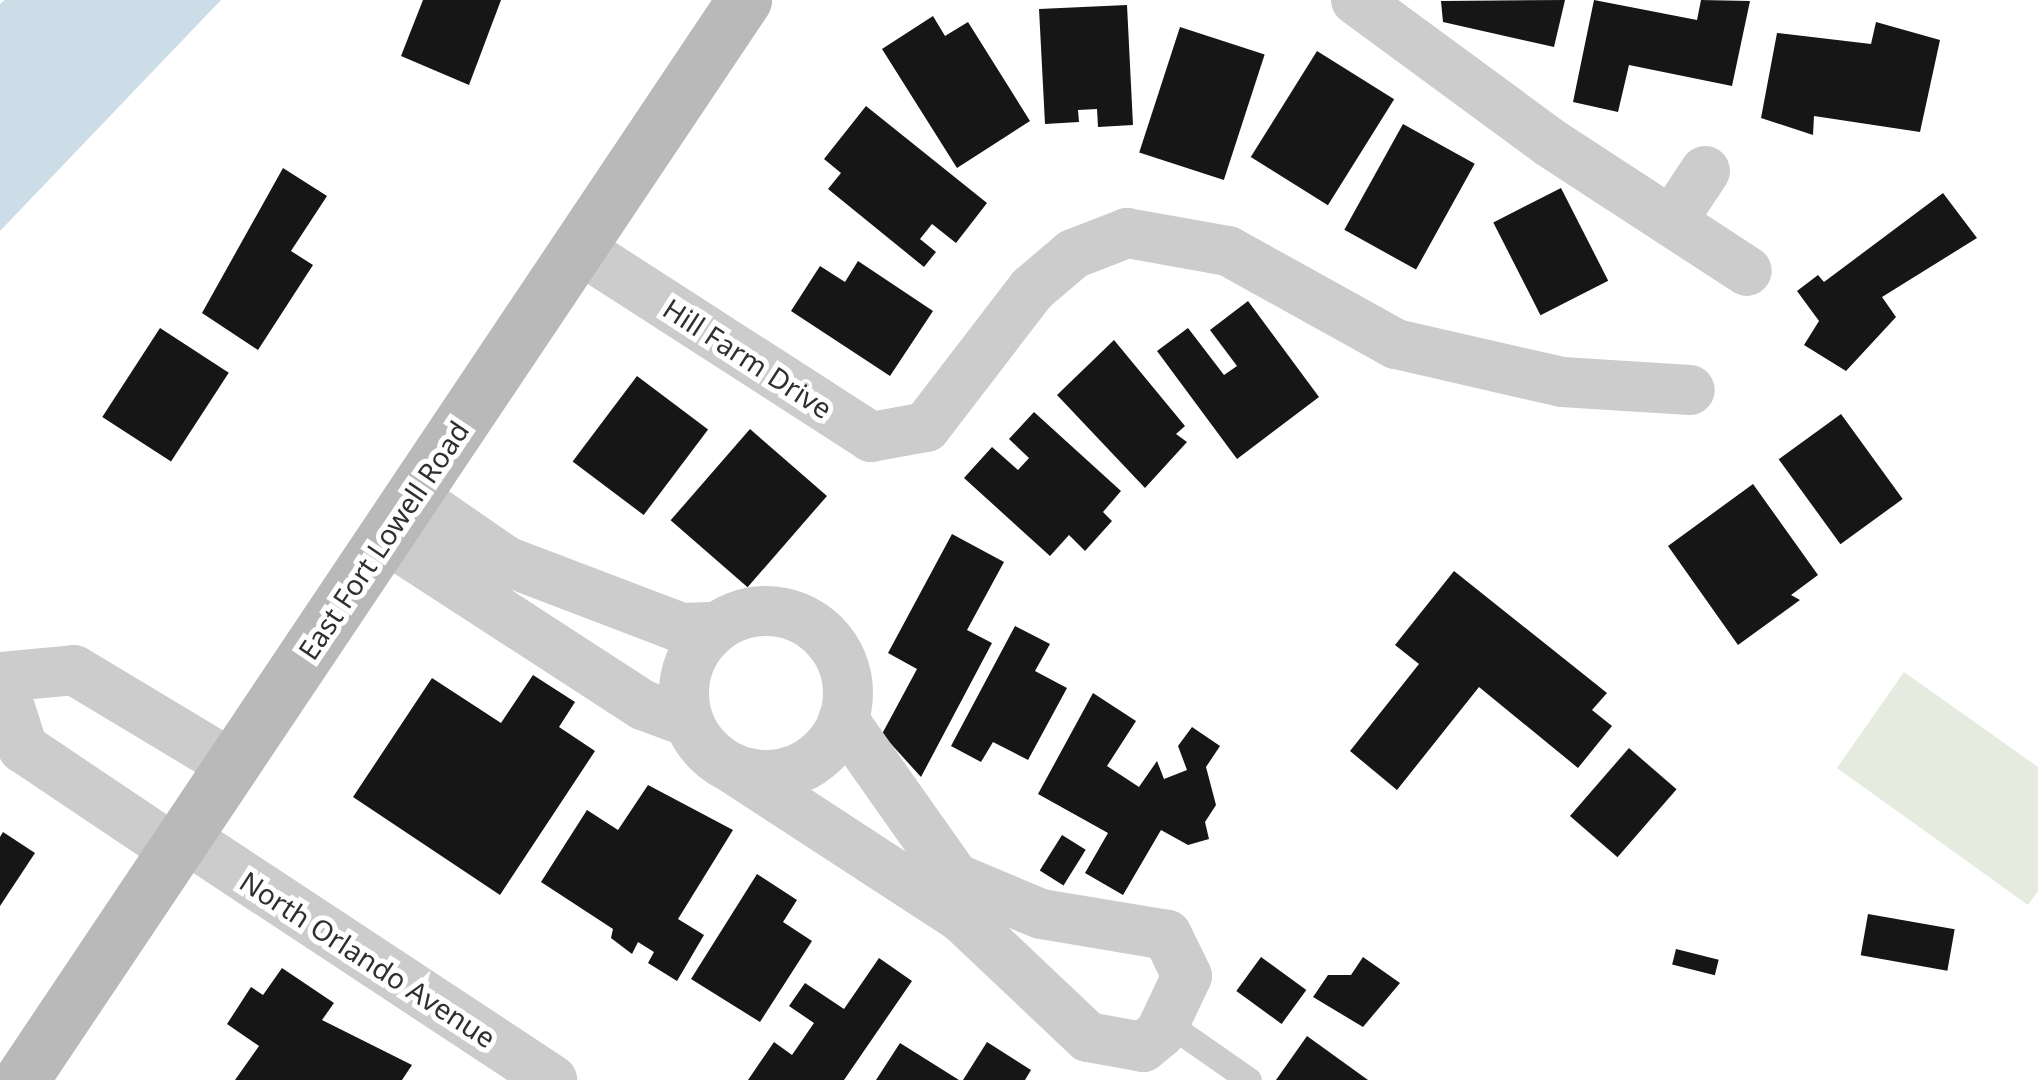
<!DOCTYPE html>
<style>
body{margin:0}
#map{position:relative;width:2038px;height:1080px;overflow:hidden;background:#fff;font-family:"Noto Sans",sans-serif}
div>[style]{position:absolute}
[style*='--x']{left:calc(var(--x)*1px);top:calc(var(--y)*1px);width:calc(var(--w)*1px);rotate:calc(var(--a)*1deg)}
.green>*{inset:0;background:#e5ebdf}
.water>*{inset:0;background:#cddde8}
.building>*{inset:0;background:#161616;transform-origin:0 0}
.lane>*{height:25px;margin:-12.5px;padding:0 12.5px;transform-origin:12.5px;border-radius:12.5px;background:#ccc}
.street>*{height:50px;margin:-25px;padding:0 25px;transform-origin:25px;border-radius:25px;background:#ccc}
.street>.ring{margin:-25px;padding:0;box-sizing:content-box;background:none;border:50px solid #ccc;border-radius:50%}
.secondary>*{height:55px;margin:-27.5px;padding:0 27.5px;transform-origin:27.5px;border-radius:27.5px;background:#b9b9b9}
span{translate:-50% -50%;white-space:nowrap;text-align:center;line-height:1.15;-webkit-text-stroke:10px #fff;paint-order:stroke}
.street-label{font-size:28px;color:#2f2f2f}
</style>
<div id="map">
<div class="green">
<i style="clip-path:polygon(1904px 672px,2038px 767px,2038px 891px,2028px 905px,1837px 768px)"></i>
</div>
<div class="water">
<i style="clip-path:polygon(5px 0,221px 0,0 231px,0 4px)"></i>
</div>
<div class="building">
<i style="clip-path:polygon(423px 0,501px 0,469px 85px,401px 56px)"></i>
<i style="clip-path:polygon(1565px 0,1554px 47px,1443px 22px,1441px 1px)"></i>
<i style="clip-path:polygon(1594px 0,1697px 20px,1701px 0,1750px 1px,1732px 86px,1629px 65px,1618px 112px,1573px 102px)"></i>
<i style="clip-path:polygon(1127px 5px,1133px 125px,1098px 127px,1097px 109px,1078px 110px,1079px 122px,1045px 124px,1039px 9px)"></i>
<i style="clip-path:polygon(933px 16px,945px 36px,968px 22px,1030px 121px,957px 168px,882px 49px)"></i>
<i style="clip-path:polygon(1876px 22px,1940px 40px,1920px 132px,1814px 116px,1813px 135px,1761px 118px,1777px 33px,1871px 44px)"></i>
<i style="left:1180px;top:27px;width:89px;height:132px;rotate:18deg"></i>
<i style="left:1317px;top:51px;width:91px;height:125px;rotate:32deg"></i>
<i style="clip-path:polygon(866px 106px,987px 203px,956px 243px,932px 224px,920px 239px,936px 252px,924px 267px,828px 189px,841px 173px,824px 159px)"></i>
<i style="left:1403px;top:124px;width:82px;height:121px;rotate:29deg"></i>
<i style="clip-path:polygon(283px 168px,327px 196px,291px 251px,313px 265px,258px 350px,202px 313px)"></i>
<i style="left:1561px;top:188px;width:104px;height:76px;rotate:63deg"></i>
<i style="clip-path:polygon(1943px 193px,1977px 238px,1882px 297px,1896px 317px,1846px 371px,1804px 345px,1819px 321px,1797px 291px,1818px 275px,1824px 282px)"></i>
<i style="clip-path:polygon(858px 261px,933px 311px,890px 376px,791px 311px,820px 266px,845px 282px)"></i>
<i style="clip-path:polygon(1248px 301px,1319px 397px,1237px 459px,1157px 351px,1188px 328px,1224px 375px,1237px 366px,1210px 330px)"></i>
<i style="left:160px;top:328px;width:82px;height:106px;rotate:33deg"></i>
<i style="clip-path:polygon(1114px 340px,1185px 426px,1176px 434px,1187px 442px,1145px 488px,1057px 395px)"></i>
<i style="left:637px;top:376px;width:89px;height:107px;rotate:37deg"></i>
<i style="clip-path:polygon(1034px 412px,1121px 491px,1103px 512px,1112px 521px,1085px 551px,1069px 535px,1050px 556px,964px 478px,992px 447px,1018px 470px,1029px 458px,1009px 439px)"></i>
<i style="left:1841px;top:414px;width:105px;height:77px;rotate:54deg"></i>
<i style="left:750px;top:429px;width:102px;height:121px;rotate:41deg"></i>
<i style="clip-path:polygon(1753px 484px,1818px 575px,1791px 595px,1800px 600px,1738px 645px,1668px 546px)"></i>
<i style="clip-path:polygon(952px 534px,1004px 562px,967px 630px,992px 643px,921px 777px,882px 734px,917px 669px,888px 653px)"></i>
<i style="clip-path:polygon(1454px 571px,1607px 693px,1592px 710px,1612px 726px,1578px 768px,1479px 687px,1397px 790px,1350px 751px,1419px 664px,1395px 645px)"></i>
<i style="clip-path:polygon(1015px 626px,1050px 644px,1035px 671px,1067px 688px,1028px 760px,993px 742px,981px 762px,951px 746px)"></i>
<i style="clip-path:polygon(533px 675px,575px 702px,559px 727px,595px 751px,500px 895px,353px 797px,432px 678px,501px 723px)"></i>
<i style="clip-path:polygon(1093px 693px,1136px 721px,1107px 766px,1139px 787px,1157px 761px,1164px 779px,1187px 770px,1178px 746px,1192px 727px,1220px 746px,1206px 767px,1216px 805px,1205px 822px,1209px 839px,1188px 845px,1161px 830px,1123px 895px,1085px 873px,1108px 833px,1038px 794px)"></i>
<i style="left:1629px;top:748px;width:63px;height:90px;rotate:41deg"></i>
<i style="clip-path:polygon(648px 785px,733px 830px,678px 919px,704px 935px,677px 981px,648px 963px,654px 952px,638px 942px,632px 954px,611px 938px,613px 929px,541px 882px,587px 810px,618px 830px)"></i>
<i style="clip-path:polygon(3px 832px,35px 853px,0 906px,0 837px)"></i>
<i style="left:1062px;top:835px;width:28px;height:42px;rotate:32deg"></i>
<i style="clip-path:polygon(757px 874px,797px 900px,783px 922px,812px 941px,760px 1022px,691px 979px)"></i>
<i style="left:1868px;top:914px;width:88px;height:42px;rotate:10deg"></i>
<i style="left:1676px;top:949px;width:44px;height:16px;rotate:14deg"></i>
<i style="left:1261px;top:957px;width:56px;height:42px;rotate:36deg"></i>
<i style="clip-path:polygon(1363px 957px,1400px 983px,1363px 1027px,1313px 997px,1328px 975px,1351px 975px)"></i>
<i style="clip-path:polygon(879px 958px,912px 981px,844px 1080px,748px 1080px,774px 1042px,792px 1055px,814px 1023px,789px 1006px,805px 983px,844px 1009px)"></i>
<i style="clip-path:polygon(282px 968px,334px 1003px,322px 1020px,412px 1065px,402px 1080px,235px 1080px,259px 1046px,227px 1024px,251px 987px,263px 995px)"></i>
<i style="clip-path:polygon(1307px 1036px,1368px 1080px,1276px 1080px)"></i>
<i style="clip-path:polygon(987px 1042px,1031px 1070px,1025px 1080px,963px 1080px)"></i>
<i style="clip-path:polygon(900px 1043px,959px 1080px,876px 1080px)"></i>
</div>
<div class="lane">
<i style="--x:1166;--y:1022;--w:101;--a:34.9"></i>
</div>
<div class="street">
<i style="--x:1356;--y:0;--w:240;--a:36.3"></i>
<i style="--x:1549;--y:142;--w:236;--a:33.1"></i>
<i style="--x:1672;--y:221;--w:60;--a:-56.6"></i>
<i style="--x:578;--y:248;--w:349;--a:32.8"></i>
<i style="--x:871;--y:437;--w:56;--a:-10.3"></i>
<i style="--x:926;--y:427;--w:174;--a:-52.5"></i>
<i style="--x:1032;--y:289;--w:54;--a:-40.5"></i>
<i style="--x:1073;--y:254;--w:58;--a:-21.3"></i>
<i style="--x:1127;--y:233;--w:103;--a:10.1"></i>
<i style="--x:1228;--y:251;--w:192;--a:29"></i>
<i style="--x:1396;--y:344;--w:170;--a:12.9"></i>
<i style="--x:1562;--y:382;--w:128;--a:3.6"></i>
<i style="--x:412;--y:496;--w:114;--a:34.7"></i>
<i style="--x:506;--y:561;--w:187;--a:20.9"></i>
<i style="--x:681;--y:628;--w:36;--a:-2"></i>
<i style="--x:384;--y:537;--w:309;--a:33"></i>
<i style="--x:643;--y:705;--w:48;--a:20.7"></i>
<i class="ring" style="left:684px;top:611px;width:114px;height:114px"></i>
<i style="--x:0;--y:677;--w:74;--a:-5.4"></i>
<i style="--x:74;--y:670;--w:184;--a:31"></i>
<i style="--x:0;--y:677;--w:75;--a:72.1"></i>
<i style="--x:23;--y:748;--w:183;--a:33.9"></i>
<i style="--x:732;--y:768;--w:273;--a:33.1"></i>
<i style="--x:961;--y:917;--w:175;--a:43.4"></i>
<i style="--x:1088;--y:1037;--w:56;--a:10.3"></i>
<i style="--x:1143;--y:1047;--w:22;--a:-39"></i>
<i style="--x:1160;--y:1033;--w:63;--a:-64.7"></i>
<i style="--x:1187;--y:976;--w:46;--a:-116"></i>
<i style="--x:1167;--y:935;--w:128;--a:-170.5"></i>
<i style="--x:1041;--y:914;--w:93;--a:-157.3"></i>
<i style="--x:955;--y:878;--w:194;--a:-125.2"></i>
<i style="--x:184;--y:837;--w:441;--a:33.4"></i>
</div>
<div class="secondary">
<i style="--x:21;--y:1080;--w:1300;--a:-56.2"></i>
</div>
<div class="street-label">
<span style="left:748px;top:358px;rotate:33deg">Hill Farm Drive</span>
<span style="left:383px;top:540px;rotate:-56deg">East Fort Lowell Road</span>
<span style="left:368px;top:959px;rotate:33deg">North Orlando Avenue</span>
</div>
</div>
